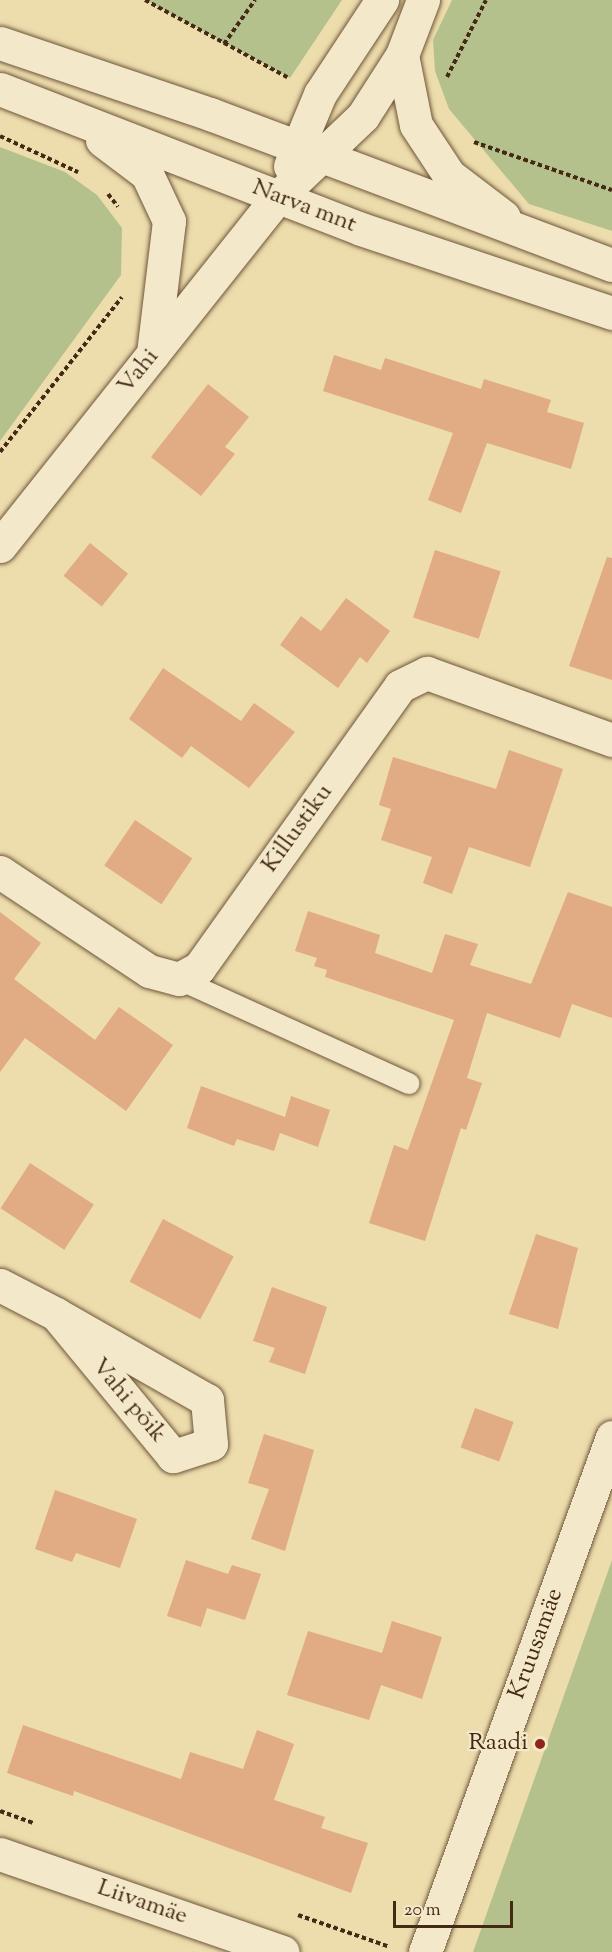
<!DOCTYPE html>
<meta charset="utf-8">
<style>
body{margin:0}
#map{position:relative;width:612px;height:1952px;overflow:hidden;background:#eddcac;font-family:"Sorts Mill Goudy",serif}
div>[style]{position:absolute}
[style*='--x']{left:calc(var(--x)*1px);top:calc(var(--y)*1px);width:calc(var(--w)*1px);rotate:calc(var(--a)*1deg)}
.green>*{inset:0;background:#b5c18c}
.building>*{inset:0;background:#e1ab84;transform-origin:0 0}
.path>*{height:4px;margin-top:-2px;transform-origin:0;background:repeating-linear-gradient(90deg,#442a14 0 4.5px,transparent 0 7.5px)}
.roads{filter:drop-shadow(0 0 2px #6e563a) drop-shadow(0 0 2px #6e563a)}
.lane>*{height:21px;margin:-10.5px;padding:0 10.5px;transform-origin:10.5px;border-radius:10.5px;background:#f3e8c9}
.street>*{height:33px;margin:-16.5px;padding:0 16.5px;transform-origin:16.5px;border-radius:16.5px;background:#f3e8c9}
.secondary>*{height:33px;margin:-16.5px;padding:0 16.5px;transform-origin:16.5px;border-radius:16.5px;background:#f3e8c9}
.dots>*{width:16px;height:16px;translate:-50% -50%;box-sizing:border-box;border:3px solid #f3e8c9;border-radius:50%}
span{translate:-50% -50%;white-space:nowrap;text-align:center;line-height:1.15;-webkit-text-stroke:4.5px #f3e8c9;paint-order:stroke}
.street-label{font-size:24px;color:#442a14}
.poi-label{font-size:24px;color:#442a14}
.right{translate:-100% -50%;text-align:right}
.scale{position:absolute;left:393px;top:1901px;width:120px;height:27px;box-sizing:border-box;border:3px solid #442a14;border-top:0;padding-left:8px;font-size:18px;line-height:21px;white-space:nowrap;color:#442a14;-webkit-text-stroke:4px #f3e8c9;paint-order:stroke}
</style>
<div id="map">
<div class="green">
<i style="clip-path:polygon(145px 0,342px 0,290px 78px)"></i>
<i style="clip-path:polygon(452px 0,612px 0,612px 231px,529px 204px,449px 109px,435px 71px,433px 40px)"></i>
<i style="clip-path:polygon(0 147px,65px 172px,97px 195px,122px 228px,121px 275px,0 441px)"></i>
<i style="clip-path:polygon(612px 1560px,612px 1952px,473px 1952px)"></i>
</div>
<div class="building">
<i style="clip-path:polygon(334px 355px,381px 370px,385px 358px,481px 389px,484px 379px,551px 400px,547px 412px,584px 423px,571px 469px,487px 443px,461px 513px,428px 500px,453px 433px,323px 391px)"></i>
<i style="clip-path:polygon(208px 384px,249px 417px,225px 447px,235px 454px,201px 496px,151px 457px)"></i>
<i style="left:90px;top:543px;width:49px;height:42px;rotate:39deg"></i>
<i style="left:435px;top:550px;width:69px;height:71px;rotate:18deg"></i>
<i style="clip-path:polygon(607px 557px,612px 558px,612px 680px,569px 666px)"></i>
<i style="clip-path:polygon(346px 598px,390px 631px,367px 663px,360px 657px,338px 688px,280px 645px,301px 616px,321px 631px)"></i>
<i style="clip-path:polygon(163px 668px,241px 721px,254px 703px,295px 732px,249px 788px,191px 746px,182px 758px,129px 719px)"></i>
<i style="clip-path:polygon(509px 750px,563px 769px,530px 867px,469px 847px,452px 894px,423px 883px,432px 857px,381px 840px,391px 809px,379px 805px,393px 757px,496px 789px)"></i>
<i style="left:135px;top:820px;width:69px;height:55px;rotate:34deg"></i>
<i style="clip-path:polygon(568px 892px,612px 907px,612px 1018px,572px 1004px,560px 1038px,487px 1013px,467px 1078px,482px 1083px,466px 1130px,461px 1128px,425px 1241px,369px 1223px,394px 1145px,408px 1150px,454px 1020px,325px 977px,327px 970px,314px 966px,317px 958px,295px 951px,308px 911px,380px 935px,375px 953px,432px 973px,445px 934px,478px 944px,470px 965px,531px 984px)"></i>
<i style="clip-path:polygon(0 912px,41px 943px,14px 979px,95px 1040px,119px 1007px,173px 1045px,126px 1111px,25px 1038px,0 1072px)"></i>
<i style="clip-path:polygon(201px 1086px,285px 1117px,291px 1096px,330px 1110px,318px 1147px,280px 1133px,274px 1151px,237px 1139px,234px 1146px,187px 1128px)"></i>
<i style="left:30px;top:1163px;width:76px;height:54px;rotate:33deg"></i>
<i style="left:163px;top:1219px;width:80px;height:71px;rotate:28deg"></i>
<i style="clip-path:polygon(536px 1234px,578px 1248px,558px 1329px,509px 1314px)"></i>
<i style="clip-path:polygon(272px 1287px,327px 1307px,305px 1374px,269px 1362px,275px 1348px,253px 1341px)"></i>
<i style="left:475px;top:1408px;width:41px;height:42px;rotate:20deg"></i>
<i style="clip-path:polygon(264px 1434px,314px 1450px,285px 1551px,251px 1539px,269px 1489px,248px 1483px)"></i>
<i style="clip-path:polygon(55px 1490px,137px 1519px,120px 1568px,76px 1553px,72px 1562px,35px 1549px)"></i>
<i style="clip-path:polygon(186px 1560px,228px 1574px,232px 1565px,261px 1574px,245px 1620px,207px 1608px,201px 1627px,167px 1616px)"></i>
<i style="clip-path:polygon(392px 1621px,442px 1637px,422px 1699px,381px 1685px,369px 1720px,287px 1695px,308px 1631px,382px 1653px)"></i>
<i style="clip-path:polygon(23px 1725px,181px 1779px,190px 1752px,243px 1769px,257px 1730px,294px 1744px,274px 1800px,325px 1817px,321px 1828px,368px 1843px,351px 1893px,74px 1791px,73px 1796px,7px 1773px)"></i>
</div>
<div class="path">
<i style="--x:145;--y:0;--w:162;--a:28.5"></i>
<i style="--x:224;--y:44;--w:54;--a:-54.8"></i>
<i style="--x:447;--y:77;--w:86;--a:-63.1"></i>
<i style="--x:0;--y:136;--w:86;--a:24.8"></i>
<i style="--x:474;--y:142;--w:146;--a:19.2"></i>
<i style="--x:108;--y:194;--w:16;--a:52"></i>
<i style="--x:0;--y:452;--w:197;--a:-51.8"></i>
<i style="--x:0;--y:1811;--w:35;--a:20"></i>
<i style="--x:298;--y:1915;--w:97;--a:19.2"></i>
</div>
<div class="roads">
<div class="lane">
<i style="--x:179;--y:979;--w:252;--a:24.4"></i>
</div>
<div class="street">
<i style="--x:0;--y:872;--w:179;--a:33.6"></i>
<i style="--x:149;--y:971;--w:31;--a:15"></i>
<i style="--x:179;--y:979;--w:23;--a:-29"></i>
<i style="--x:199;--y:968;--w:346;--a:-54.5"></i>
<i style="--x:400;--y:686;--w:30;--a:-26"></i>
<i style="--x:427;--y:673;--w:197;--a:19.9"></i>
<i style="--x:0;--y:1285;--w:63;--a:27.4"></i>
<i style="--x:56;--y:1314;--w:174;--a:29.7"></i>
<i style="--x:207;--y:1400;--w:44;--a:84.8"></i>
<i style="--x:211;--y:1444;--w:40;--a:162"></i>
<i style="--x:173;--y:1456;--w:184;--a:-129.5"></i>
<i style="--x:0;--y:1854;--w:299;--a:19.1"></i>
<i style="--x:425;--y:1952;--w:548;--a:-70.04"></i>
</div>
<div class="secondary">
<i style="--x:0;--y:43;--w:222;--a:18.7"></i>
<i style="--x:210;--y:114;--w:429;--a:20.6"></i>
<i style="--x:402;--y:55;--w:71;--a:78.7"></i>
<i style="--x:416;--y:125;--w:60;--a:56.6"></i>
<i style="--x:449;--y:175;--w:69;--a:37.4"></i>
<i style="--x:0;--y:89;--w:387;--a:21.2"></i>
<i style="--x:361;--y:229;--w:265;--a:18.5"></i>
<i style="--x:102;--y:140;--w:56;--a:37.1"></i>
<i style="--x:147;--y:174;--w:52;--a:64.9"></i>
<i style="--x:169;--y:221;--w:134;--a:96.9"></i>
<i style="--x:290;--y:166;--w:78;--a:-67.4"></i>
<i style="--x:320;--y:94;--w:113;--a:-56.6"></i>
<i style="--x:0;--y:546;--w:445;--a:-51.5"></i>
<i style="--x:277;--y:198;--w:119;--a:-43.6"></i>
<i style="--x:363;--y:116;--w:72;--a:-57.4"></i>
<i style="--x:402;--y:55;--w:59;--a:-69.1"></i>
</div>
</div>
<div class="dots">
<i style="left:540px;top:1744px;background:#8f2418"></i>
</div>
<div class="street-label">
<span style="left:304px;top:207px;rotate:21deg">Narva mnt</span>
<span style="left:139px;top:372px;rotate:-51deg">Vahi</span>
<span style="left:298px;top:829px;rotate:-54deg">Killustiku</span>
<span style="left:128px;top:1401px;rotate:50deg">Vahi põik</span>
<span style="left:537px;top:1644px;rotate:-70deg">Kruusamäe</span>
<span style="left:142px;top:1903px;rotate:19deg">Liivamäe</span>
</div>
<div class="poi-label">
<span class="right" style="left:528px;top:1744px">Raadi</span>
</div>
<div class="scale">20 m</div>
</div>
